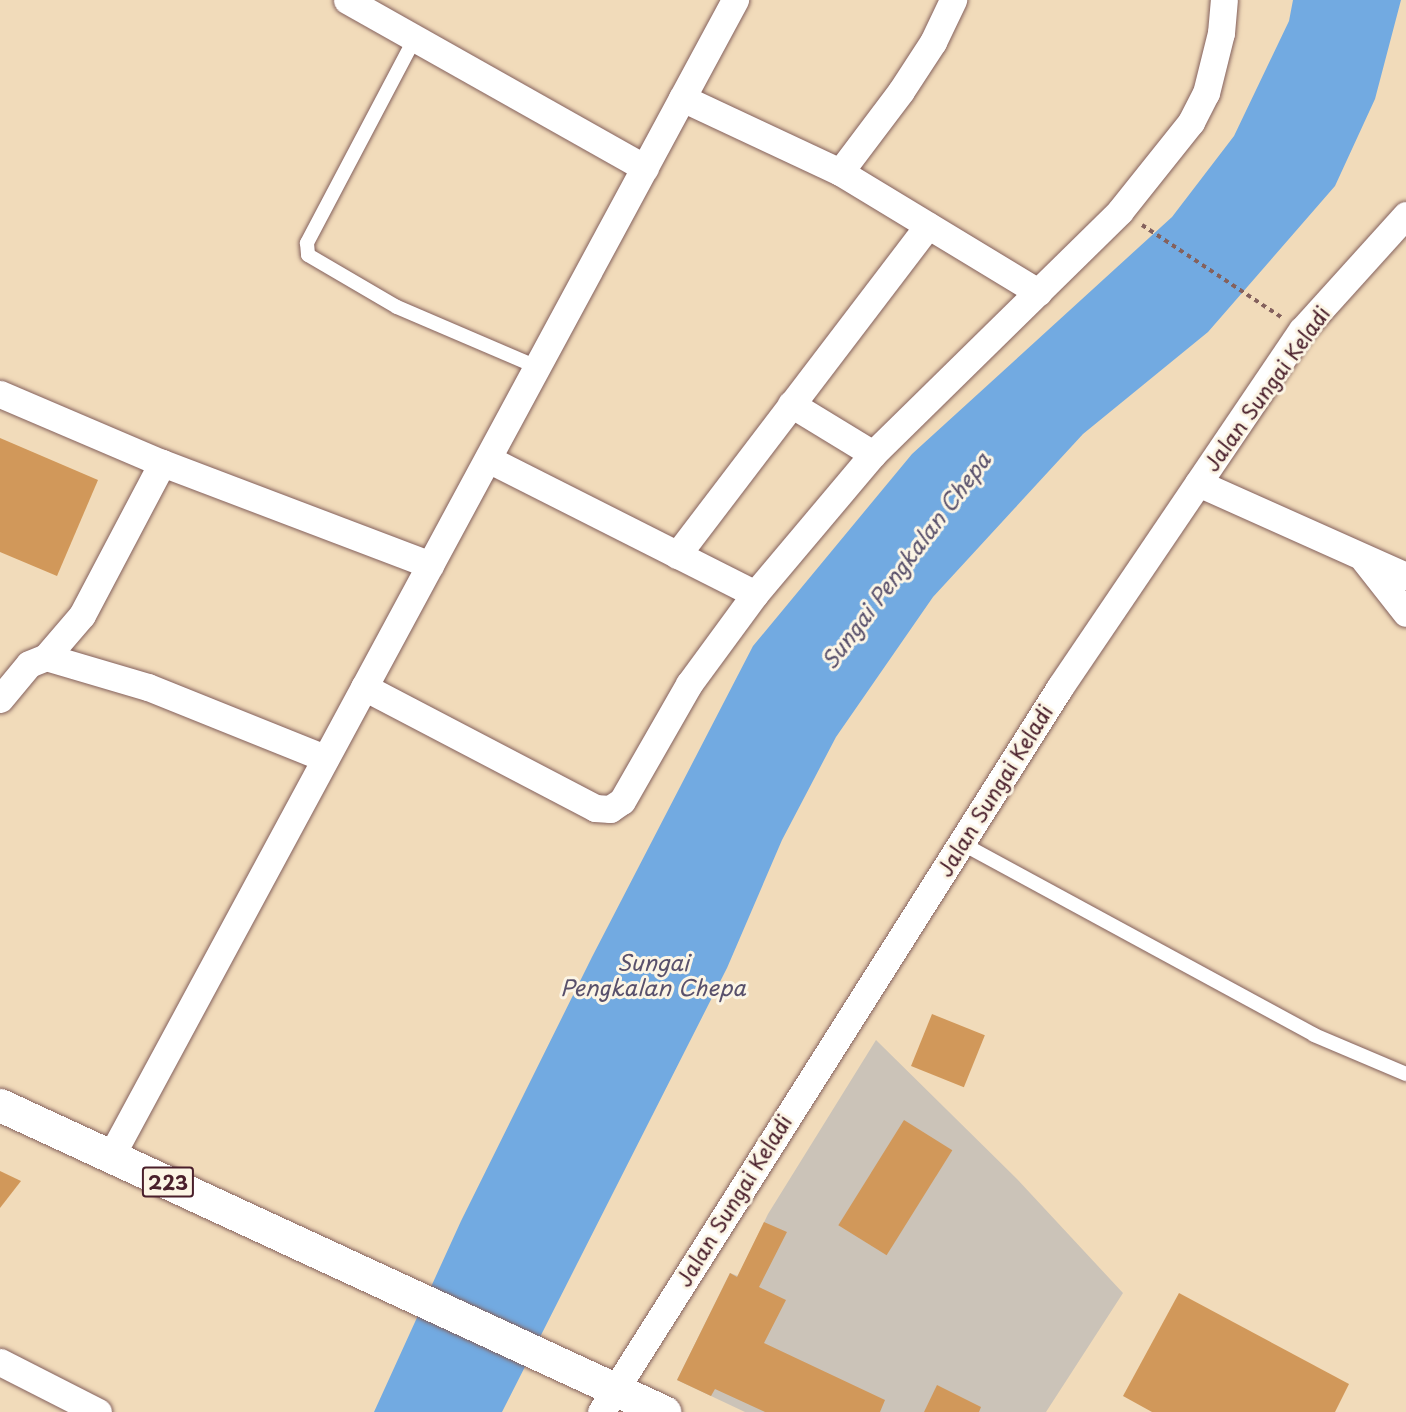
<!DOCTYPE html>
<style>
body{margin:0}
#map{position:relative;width:1406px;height:1412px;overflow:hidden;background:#f1dbba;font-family:"Playpen Sans",sans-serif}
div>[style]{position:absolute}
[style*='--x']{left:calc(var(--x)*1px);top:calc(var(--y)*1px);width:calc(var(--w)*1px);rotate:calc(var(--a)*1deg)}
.industrial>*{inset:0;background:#cbc3b8}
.water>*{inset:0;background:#72aae1}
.building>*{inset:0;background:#d1985a;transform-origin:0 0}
.path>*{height:4px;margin-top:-2px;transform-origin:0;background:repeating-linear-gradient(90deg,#84615d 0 4.5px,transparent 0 9px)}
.roads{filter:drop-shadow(0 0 2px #84615d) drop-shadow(0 0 2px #84615d)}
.lane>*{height:14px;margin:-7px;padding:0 7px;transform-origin:7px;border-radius:7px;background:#fff}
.street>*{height:27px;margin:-13.5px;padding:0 13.5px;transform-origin:13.5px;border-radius:13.5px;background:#fff}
.primary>*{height:33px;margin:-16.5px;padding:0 16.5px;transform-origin:16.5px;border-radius:16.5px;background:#fff}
span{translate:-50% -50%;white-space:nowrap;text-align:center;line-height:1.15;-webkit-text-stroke:6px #fcf5e5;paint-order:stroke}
.shield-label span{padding:2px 4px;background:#fcf5e5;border:2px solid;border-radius:4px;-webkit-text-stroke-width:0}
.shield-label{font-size:20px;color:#4a1f2b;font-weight:700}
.street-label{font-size:21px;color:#4a1f2b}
.water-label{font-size:22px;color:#58506b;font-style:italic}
</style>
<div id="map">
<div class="industrial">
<i style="clip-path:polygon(876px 1040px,1017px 1179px,1123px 1293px,1046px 1412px,745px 1412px,677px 1380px,730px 1273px,738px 1276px,768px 1214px)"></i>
</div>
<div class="water">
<i style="clip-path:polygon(1293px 0,1401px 0,1375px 99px,1335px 186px,1208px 332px,1083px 434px,933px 597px,836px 737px,782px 840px,727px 968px,502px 1412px,374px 1412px,461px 1221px,592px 957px,753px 646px,912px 454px,1172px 217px,1234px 136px,1289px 21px)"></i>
</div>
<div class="building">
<i style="clip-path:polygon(0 438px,98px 480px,57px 576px,0 552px)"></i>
<i style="left:932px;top:1014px;width:57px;height:56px;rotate:22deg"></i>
<i style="left:904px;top:1120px;width:57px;height:124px;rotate:32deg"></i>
<i style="clip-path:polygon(0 1171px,21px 1181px,0 1208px)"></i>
<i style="clip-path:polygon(764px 1222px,787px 1232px,759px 1287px,786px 1300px,764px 1343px,885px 1400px,880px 1412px,765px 1412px,715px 1389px,711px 1396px,677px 1380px,730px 1273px,737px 1277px)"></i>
<i style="clip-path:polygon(1179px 1293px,1349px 1384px,1335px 1412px,1152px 1412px,1123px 1396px)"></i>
<i style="clip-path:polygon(937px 1385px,981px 1407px,979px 1412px,924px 1412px)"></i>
</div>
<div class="path">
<i style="--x:1142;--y:225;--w:167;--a:33.5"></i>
</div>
<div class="roads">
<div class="lane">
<i style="--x:415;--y:38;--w:232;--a:117.8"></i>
<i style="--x:307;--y:243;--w:12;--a:85"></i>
<i style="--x:308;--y:255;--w:103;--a:30.3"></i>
<i style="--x:397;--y:307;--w:152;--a:23.2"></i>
<i style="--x:961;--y:843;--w:402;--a:28.5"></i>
<i style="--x:1314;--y:1035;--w:100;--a:23"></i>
</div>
<div class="street">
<i style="--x:347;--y:0;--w:342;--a:29.4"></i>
<i style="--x:682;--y:98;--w:174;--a:25.1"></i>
<i style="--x:840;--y:172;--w:232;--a:31.2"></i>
<i style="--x:840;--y:172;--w:101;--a:-53"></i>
<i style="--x:901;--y:91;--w:59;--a:-56.9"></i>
<i style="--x:933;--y:42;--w:47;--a:-64.5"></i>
<i style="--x:0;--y:394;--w:176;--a:23.1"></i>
<i style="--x:162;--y:463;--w:287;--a:20.8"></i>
<i style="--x:791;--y:404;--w:96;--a:31.4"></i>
<i style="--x:488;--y:459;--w:299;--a:26.8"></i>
<i style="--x:1198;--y:483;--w:228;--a:24.1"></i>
<i style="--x:677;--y:555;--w:414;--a:-52.7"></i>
<i style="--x:1365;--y:561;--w:66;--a:51.7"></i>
<i style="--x:46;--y:657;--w:55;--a:-49.4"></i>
<i style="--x:82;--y:615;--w:172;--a:-62.2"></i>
<i style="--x:364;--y:687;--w:261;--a:27.6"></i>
<i style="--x:595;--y:808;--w:15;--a:4"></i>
<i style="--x:610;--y:809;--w:14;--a:-34"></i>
<i style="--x:622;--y:801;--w:135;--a:-60.2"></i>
<i style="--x:689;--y:684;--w:112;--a:-53.7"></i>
<i style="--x:755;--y:594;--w:183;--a:-49.9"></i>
<i style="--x:873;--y:454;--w:346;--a:-44.5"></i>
<i style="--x:1120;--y:211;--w:114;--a:-51.4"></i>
<i style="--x:1191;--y:122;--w:33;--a:-63"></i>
<i style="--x:1206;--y:93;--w:62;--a:-76"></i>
<i style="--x:1221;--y:33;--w:33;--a:-85"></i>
<i style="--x:0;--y:699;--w:45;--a:-50.4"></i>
<i style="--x:29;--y:664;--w:18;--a:-22"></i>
<i style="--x:46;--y:657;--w:106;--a:16.4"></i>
<i style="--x:148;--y:687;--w:191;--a:21.9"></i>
<i style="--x:111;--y:1156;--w:1314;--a:-61.64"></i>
<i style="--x:0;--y:1362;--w:110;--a:27"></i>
<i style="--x:601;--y:1412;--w:858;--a:-57.66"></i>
<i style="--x:1060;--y:687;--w:431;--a:-55.9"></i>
<i style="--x:1302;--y:330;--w:155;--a:-47.9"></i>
</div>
<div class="primary">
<i style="--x:0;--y:1105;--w:732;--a:24.81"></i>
</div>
</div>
<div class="shield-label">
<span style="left:168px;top:1182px">223</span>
</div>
<div class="street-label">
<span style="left:1266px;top:388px;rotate:-54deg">Jalan Sungai Keladi</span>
<span style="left:994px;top:790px;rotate:-58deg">Jalan Sungai Keladi</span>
<span style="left:733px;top:1200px;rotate:-58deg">Jalan Sungai Keladi</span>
</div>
<div class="water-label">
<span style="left:905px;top:560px;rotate:-53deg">Sungai Pengkalan Chepa</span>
<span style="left:653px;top:974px">Sungai<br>Pengkalan Chepa</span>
</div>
</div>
